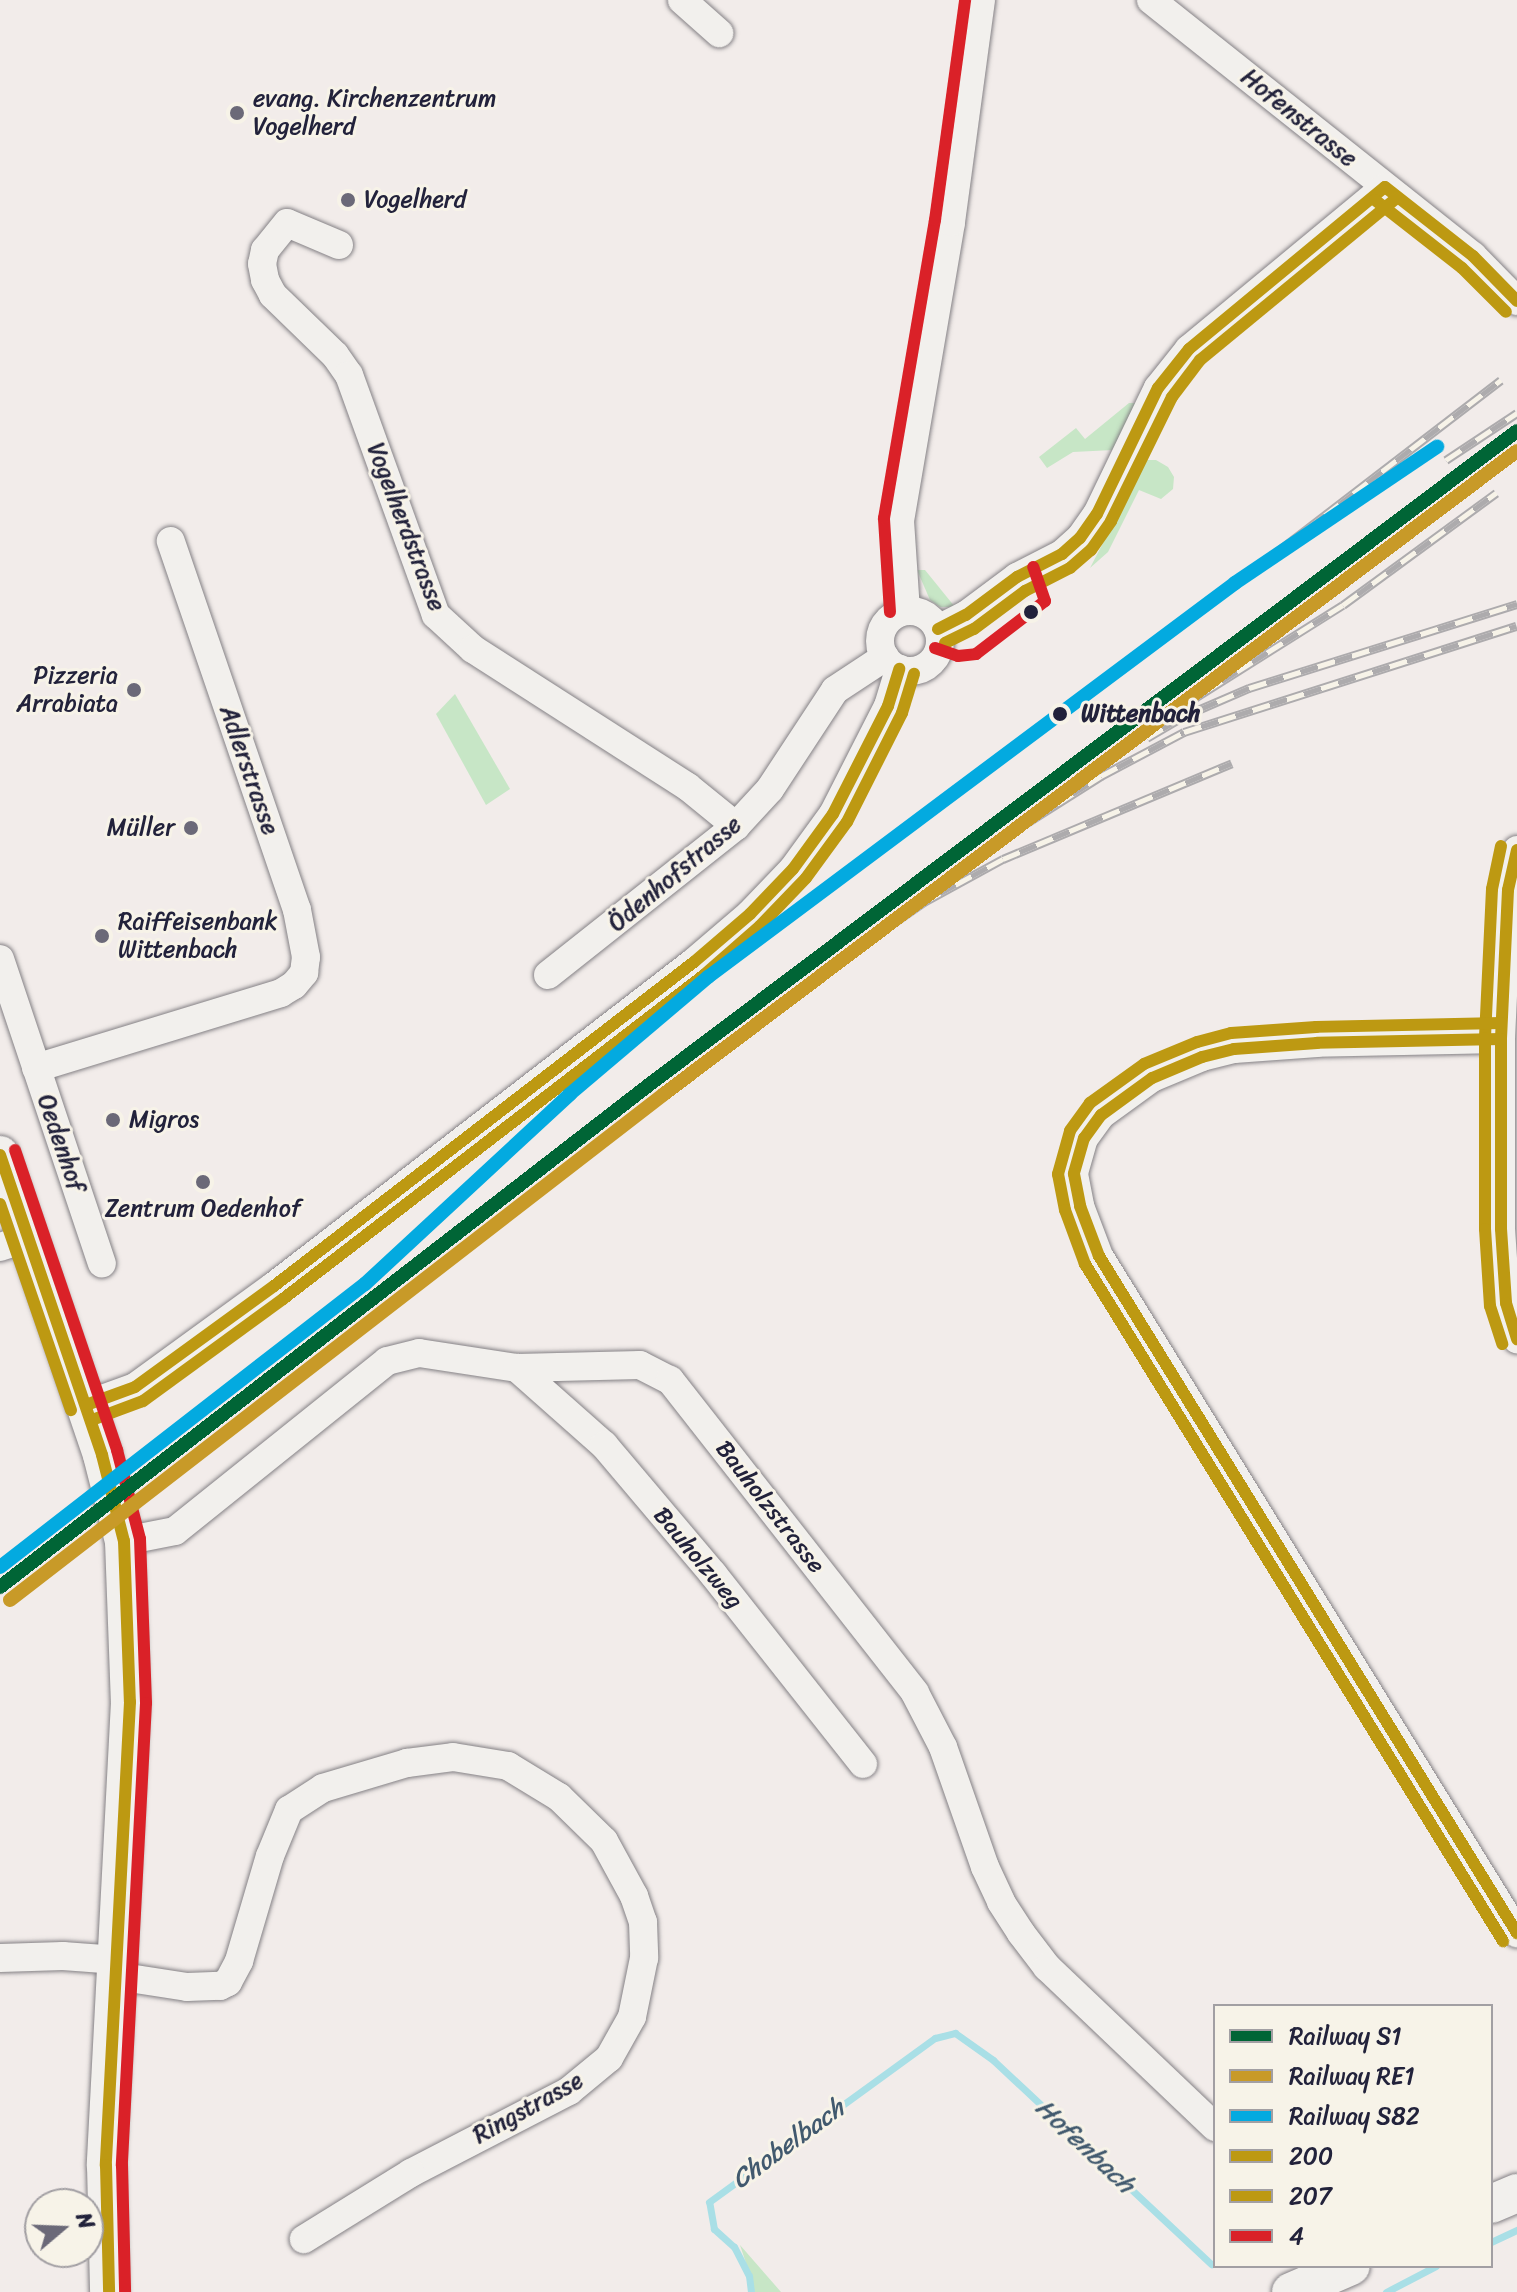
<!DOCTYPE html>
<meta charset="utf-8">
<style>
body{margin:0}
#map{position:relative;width:1517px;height:2292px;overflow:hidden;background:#f2ecea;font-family:Sriracha,sans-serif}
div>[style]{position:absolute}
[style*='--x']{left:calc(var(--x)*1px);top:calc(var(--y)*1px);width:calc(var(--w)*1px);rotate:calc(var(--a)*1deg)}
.green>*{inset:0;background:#c7e6c6}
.stream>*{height:7px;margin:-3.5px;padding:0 3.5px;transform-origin:3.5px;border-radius:3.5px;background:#a9dfe6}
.roads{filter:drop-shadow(0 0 2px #848185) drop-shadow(0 0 2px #848185)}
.street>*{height:28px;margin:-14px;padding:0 14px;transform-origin:14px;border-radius:14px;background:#f2f0ed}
.street>.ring{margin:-14px;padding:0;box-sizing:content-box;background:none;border:28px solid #f2f0ed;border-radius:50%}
.secondary>*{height:38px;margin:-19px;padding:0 19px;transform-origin:19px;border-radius:19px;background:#f2f0ed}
.rail>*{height:9px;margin-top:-4.5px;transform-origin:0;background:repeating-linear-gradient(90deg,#f7f3e8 0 18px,#adabad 0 36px);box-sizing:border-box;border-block:2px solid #adabad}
.bus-1>*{height:12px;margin:-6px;padding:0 6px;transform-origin:6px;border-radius:6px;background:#bd9912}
.bus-2>*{height:12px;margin:-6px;padding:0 6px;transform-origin:6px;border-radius:6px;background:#bd9912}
.bus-3>*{height:12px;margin:-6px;padding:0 6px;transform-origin:6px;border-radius:6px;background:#da2128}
.rail-1>*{height:14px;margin:-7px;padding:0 7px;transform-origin:7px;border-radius:7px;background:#006536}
.rail-2>*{height:14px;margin:-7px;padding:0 7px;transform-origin:7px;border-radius:7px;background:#c89a28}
.rail-3>*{height:14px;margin:-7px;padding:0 7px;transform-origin:7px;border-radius:7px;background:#03aae0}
.dots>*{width:22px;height:22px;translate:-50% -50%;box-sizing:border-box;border:4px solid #f7f3e8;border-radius:50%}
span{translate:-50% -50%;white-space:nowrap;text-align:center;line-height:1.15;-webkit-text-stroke:6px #f7f3e8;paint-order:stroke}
.poi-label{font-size:24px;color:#22223b}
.left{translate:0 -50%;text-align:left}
.right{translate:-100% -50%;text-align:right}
.street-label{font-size:24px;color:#22223b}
.stop-label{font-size:24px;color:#22223b;font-weight:700}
.water-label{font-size:26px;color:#41596e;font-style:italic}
.legend{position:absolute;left:1213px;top:2004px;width:280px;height:264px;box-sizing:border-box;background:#f7f3e8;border:2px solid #a29fa3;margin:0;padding:10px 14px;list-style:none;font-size:24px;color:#22223b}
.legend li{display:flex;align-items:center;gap:16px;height:40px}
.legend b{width:40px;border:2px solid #a29fa3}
.north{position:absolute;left:24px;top:2188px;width:80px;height:80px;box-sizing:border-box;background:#f7f3e8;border:2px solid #a29fa3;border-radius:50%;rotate:71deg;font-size:22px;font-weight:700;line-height:32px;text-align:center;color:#22223b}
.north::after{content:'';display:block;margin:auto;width:28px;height:36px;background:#6b6978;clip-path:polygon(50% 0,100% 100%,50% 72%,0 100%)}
</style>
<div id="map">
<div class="green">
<i style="clip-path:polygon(1129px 403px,1136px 403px,1113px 450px,1073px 452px,1047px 468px,1039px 457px,1076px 428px,1085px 439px)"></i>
<i style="clip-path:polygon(1146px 460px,1156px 460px,1168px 467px,1174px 477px,1173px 489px,1161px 499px,1139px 490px,1108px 552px,1090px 568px)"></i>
<i style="clip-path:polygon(917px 570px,925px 570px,955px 607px,940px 607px,930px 600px)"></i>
<i style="clip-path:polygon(455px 694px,510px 789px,486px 805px,436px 714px)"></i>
<i style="clip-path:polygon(740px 2245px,781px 2292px,748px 2292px,748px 2269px)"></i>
</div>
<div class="stream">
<i style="--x:1491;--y:2242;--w:29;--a:-25"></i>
<i style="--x:751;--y:2292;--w:16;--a:-97"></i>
<i style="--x:749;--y:2276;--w:33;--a:-117"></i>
<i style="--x:734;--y:2247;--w:27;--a:-138"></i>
<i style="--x:714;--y:2229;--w:27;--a:-100"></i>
<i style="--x:709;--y:2202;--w:279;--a:-36"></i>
<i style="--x:935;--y:2038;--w:21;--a:-14"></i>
<i style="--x:955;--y:2033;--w:47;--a:35.4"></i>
<i style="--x:993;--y:2060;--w:299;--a:43.1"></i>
<i style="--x:1386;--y:2292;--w:56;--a:-27.5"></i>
</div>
<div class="roads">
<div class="street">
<i style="--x:682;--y:0;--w:50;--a:41.7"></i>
<i style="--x:1151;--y:0;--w:411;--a:38.5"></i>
<i style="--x:1473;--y:256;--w:63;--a:45.6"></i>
<i style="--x:339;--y:245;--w:56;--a:-157.1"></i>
<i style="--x:287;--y:223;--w:35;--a:129"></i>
<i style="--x:265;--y:250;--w:14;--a:102"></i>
<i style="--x:262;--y:264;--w:16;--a:79"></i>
<i style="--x:265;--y:280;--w:17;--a:62"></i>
<i style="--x:273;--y:295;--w:86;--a:44.1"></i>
<i style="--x:335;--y:355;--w:24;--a:55"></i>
<i style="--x:349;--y:375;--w:255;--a:70.1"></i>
<i style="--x:436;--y:615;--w:50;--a:42.6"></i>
<i style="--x:473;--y:649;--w:255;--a:32.7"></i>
<i style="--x:688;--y:787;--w:62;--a:39.1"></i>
<i style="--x:906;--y:611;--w:90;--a:-93.8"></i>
<i style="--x:900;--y:521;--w:303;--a:-80.3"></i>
<i style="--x:951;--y:222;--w:224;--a:-82.3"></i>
<i class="ring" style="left:880px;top:611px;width:32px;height:32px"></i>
<i style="--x:938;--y:629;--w:31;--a:-27"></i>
<i style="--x:966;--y:615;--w:64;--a:-36.7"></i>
<i style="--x:1017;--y:577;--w:51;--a:-27.1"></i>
<i style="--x:1062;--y:554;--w:24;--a:-42"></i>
<i style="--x:1080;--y:538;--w:29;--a:-55"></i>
<i style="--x:1097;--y:514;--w:140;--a:-64.2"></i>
<i style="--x:1158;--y:388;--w:50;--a:-51.5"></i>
<i style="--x:1189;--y:349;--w:254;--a:-39.6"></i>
<i style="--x:1517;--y:850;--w:41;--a:102.7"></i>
<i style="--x:1508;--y:890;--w:149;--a:92.7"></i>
<i style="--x:1501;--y:1039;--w:190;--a:90"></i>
<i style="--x:1501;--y:1229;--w:74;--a:86.1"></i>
<i style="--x:1506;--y:1303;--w:38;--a:73"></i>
<i style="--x:0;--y:959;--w:321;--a:71.5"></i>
<i style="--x:548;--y:975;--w:240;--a:-38.4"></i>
<i style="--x:736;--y:826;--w:50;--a:-47.4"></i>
<i style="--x:770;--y:789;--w:118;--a:-56.7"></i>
<i style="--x:835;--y:690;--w:60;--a:-33.4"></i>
<i style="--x:1501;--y:1039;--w:184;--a:178.8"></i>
<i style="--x:1317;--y:1043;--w:83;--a:175.9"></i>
<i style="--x:1234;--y:1049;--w:33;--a:166"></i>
<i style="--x:1202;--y:1057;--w:54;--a:157.2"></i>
<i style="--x:1152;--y:1078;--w:63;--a:144"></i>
<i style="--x:1101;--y:1115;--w:29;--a:126"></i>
<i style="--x:1084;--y:1138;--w:37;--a:106"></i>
<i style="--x:1074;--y:1174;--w:33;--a:79"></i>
<i style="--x:1080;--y:1206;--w:53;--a:69.2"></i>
<i style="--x:1099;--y:1256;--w:796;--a:58.31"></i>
<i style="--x:36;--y:1068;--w:256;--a:-17"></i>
<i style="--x:281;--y:993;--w:15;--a:-32"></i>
<i style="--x:294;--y:985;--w:16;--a:-50"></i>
<i style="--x:304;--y:973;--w:16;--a:-83"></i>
<i style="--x:306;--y:957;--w:48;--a:-100.8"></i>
<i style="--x:297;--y:910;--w:390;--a:-108.9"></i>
<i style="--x:0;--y:1247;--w:33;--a:-18"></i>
<i style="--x:517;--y:1368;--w:116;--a:41.5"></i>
<i style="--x:604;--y:1445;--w:169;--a:49.8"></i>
<i style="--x:713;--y:1574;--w:242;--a:51.7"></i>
<i style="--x:86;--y:1405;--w:52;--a:-20.2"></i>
<i style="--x:135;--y:1387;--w:172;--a:-36"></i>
<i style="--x:274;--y:1286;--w:530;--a:-37.65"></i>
<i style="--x:694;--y:962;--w:74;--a:-40.6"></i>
<i style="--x:750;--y:914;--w:62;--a:-46.3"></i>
<i style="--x:793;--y:869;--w:68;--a:-54"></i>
<i style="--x:833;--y:814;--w:121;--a:-63"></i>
<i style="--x:888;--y:706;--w:39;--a:-73"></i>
<i style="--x:124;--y:1541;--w:52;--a:-11.1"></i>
<i style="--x:175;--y:1531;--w:272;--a:-38.7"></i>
<i style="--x:387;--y:1361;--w:33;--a:-14"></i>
<i style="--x:419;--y:1353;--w:99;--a:8.7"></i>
<i style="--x:517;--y:1368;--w:123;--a:-1.4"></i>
<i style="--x:640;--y:1365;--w:34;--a:27"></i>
<i style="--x:670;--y:1380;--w:397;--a:51.9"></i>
<i style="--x:915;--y:1693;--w:61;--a:62.6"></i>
<i style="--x:943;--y:1747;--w:127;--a:70.7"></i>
<i style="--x:985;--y:1867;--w:38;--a:65"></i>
<i style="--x:1001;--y:1902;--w:37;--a:57"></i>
<i style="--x:1021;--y:1933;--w:43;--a:52.6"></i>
<i style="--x:1047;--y:1967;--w:232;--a:43.6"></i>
<i style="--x:0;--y:1958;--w:63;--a:-1.8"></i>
<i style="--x:63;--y:1956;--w:54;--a:4.2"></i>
<i style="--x:116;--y:1976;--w:72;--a:8.8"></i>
<i style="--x:187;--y:1987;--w:33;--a:-2"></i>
<i style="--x:220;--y:1986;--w:9;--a:-27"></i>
<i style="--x:228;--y:1982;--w:24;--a:-62"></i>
<i style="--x:239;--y:1961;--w:109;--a:-73.6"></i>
<i style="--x:270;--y:1856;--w:50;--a:-67.6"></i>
<i style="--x:289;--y:1810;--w:40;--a:-32.9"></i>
<i style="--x:323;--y:1788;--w:88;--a:-16.6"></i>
<i style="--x:407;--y:1763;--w:46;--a:-7.4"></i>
<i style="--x:453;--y:1757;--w:56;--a:9.3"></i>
<i style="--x:508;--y:1766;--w:60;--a:31.3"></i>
<i style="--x:559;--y:1797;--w:63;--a:44.4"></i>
<i style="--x:604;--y:1841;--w:63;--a:61.4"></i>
<i style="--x:634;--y:1896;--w:28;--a:71"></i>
<i style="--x:643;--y:1922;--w:36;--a:88"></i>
<i style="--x:644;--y:1958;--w:60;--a:101.5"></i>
<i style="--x:632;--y:2017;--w:47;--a:119.3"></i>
<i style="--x:609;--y:2058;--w:52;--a:140.5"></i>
<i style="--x:569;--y:2091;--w:178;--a:152.6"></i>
<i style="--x:411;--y:2173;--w:126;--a:148.3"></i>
</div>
<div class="secondary">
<i style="--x:0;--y:1155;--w:317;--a:71.2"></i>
<i style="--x:102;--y:1455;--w:89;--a:75.7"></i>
<i style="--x:124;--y:1541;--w:161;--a:87.9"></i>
<i style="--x:130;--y:1702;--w:464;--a:93"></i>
<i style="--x:106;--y:2165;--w:127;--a:88.6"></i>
<i style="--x:1491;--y:2204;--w:28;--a:-23"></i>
<i style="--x:1291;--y:2292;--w:65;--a:-23.4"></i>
</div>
</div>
<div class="rail">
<i style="--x:1446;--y:460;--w:85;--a:-33.5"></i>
<i style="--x:1239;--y:581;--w:330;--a:-37.5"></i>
<i style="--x:1176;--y:710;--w:197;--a:-32.2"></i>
<i style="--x:1343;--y:605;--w:190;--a:-36.2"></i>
<i style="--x:1147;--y:738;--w:43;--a:-30.7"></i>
<i style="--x:1184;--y:716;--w:71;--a:-23.3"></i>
<i style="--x:1249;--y:688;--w:281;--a:-17.4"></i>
<i style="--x:1027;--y:823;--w:88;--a:-32.4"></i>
<i style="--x:1101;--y:776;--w:94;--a:-27.9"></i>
<i style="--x:1184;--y:732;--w:349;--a:-17.7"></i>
<i style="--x:878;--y:934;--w:56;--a:-34.8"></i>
<i style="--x:924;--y:902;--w:90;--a:-28.6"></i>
<i style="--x:1003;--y:859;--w:248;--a:-22.7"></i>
</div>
<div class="bus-1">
<i style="--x:1385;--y:187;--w:112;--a:38.1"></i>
<i style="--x:1473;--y:256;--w:63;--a:45.6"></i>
<i style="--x:938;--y:629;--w:31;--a:-27"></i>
<i style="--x:966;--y:615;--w:64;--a:-36.7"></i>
<i style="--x:1017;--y:577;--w:51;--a:-27.1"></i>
<i style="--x:1062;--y:554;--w:24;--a:-42"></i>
<i style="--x:1080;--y:538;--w:29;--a:-55"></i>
<i style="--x:1097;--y:514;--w:140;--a:-64.2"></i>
<i style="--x:1158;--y:388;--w:50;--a:-51.5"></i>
<i style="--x:1189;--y:349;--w:254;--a:-39.6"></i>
<i style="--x:1517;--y:850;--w:41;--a:102.7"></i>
<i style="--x:1508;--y:890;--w:149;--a:92.7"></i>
<i style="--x:1501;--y:1039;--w:190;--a:90"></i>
<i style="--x:1501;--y:1229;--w:74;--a:86.1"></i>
<i style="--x:1506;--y:1303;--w:38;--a:73"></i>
<i style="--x:1501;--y:1039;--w:184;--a:178.8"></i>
<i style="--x:1317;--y:1043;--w:83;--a:175.9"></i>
<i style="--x:1234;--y:1049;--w:33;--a:166"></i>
<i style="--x:1202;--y:1057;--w:54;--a:157.2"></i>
<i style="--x:1152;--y:1078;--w:63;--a:144"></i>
<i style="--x:1101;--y:1115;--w:29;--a:126"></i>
<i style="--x:1084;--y:1138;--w:37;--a:106"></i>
<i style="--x:1074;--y:1174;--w:33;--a:79"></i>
<i style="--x:1080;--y:1206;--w:53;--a:69.2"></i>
<i style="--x:1099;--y:1256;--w:796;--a:58.31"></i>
<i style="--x:0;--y:1155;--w:317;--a:71.2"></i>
<i style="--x:102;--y:1455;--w:89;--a:75.7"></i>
<i style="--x:124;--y:1541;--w:161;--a:87.9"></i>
<i style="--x:130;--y:1702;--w:464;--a:93"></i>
<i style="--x:106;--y:2165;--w:127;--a:88.6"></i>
<i style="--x:86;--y:1405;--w:52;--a:-20.2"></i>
<i style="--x:135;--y:1387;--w:172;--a:-36"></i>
<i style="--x:274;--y:1286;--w:530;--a:-37.65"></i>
<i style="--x:694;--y:962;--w:74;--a:-40.6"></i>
<i style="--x:750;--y:914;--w:62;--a:-46.3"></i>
<i style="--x:793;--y:869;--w:68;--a:-54"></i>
<i style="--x:833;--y:814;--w:121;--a:-63"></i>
<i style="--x:888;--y:706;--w:39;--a:-73"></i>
</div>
<div class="bus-2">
<i style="--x:1375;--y:200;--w:110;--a:38"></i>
<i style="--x:1462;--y:268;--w:62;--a:45"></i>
<i style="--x:945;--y:643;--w:32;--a:-26"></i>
<i style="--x:974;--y:629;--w:64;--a:-36.7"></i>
<i style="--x:1025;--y:591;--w:51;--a:-27.1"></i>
<i style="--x:1070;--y:568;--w:28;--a:-41"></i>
<i style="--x:1091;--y:550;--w:35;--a:-55"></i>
<i style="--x:1111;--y:521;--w:138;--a:-63.8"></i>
<i style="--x:1172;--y:397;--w:46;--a:-52.9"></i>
<i style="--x:1200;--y:360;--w:253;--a:-39.5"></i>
<i style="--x:1501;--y:846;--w:44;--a:101.8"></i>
<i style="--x:1492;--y:889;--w:149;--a:92.7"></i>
<i style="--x:1485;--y:1038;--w:191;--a:90"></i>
<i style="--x:1485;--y:1229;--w:77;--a:86.3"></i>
<i style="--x:1490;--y:1306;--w:40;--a:72"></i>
<i style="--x:1501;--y:1023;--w:185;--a:178.8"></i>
<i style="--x:1316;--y:1027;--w:85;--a:176"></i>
<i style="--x:1231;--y:1033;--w:35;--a:165"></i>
<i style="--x:1197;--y:1042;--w:57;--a:157.5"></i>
<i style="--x:1144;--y:1064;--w:67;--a:144.2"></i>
<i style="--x:1090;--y:1103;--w:34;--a:126"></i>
<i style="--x:1070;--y:1131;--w:45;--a:105.6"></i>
<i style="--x:1058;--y:1174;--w:37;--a:79"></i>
<i style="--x:1065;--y:1210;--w:58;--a:69.7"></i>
<i style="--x:1085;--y:1264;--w:796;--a:58.31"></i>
<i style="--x:0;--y:1204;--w:218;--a:71"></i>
<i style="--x:92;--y:1420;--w:54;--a:-20.4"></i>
<i style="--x:143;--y:1401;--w:173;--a:-36.1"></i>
<i style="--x:283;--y:1299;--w:531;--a:-37.58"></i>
<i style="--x:704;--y:975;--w:74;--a:-41.2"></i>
<i style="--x:760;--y:926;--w:66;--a:-46.2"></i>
<i style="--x:806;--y:878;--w:69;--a:-53.8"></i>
<i style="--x:847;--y:822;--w:122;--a:-63.2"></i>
<i style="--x:902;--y:713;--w:41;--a:-72.9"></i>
</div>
<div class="bus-3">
<i style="--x:890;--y:612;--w:94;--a:-93.7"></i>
<i style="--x:884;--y:518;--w:302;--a:-80.3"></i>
<i style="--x:935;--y:220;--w:222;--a:-82.2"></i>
<i style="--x:935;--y:648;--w:24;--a:19"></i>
<i style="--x:958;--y:656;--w:18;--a:-6"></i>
<i style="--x:976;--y:654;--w:87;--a:-37.5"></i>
<i style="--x:1045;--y:601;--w:36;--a:-109"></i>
<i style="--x:15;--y:1150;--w:317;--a:71.2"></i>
<i style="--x:117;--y:1450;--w:92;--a:75.5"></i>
<i style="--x:140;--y:1539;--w:164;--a:87.9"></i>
<i style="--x:146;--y:1703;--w:463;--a:93"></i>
<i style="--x:122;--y:2165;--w:127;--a:88.6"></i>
</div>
<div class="rail-1">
<i style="--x:0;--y:1587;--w:827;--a:-37.73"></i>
<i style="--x:654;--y:1081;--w:1080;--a:-36.99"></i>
</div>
<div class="rail-2">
<i style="--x:10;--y:1600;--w:827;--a:-37.73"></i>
<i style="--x:664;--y:1094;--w:1068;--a:-37.01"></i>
</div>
<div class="rail-3">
<i style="--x:0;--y:1567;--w:462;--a:-37.8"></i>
<i style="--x:365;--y:1284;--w:280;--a:-42.8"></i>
<i style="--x:570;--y:1094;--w:181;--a:-40.3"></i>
<i style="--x:708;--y:977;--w:658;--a:-36.78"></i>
<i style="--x:1235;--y:583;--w:244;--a:-34"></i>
</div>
<div class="dots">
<i style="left:237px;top:113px;background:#6b6978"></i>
<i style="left:348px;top:200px;background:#6b6978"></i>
<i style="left:1031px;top:612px;background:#22223b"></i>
<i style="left:134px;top:690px;background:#6b6978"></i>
<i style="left:1060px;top:714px;background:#22223b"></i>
<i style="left:191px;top:828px;background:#6b6978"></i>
<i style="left:102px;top:936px;background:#6b6978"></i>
<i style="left:113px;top:1120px;background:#6b6978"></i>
<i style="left:203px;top:1182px;background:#6b6978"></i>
</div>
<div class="poi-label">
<span class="left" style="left:253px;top:113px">evang. Kirchenzentrum<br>Vogelherd</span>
<span class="left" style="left:364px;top:200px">Vogelherd</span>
<span class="right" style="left:118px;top:690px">Pizzeria<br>Arrabiata</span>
<span class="right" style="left:175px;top:828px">Müller</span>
<span class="left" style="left:118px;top:936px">Raiffeisenbank<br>Wittenbach</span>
<span class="left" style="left:129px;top:1120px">Migros</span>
<span style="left:203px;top:1209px">Zentrum Oedenhof</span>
</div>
<div class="street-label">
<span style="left:1299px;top:118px;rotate:39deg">Hofenstrasse</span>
<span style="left:406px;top:527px;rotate:69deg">Vogelherdstrasse</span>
<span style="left:249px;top:770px;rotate:71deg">Adlerstrasse</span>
<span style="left:675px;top:874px;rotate:-40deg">Ödenhofstrasse</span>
<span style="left:61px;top:1143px;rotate:71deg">Oedenhof</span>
<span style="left:770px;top:1507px;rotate:52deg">Bauholzstrasse</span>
<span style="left:698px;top:1558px;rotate:50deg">Bauholzweg</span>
<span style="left:528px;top:2108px;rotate:-29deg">Ringstrasse</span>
</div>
<div class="stop-label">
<span class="left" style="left:1081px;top:714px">Wittenbach</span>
</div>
<div class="water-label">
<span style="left:788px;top:2144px;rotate:-36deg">Chobelbach</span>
<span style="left:1085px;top:2146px;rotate:43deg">Hofenbach</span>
</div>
<ul class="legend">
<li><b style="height:10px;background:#006536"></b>Railway S1</li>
<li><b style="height:10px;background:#c89a28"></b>Railway RE1</li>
<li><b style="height:10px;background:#03aae0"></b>Railway S82</li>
<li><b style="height:10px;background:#bd9912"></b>200</li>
<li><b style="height:10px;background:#bd9912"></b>207</li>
<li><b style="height:10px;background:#da2128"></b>4</li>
</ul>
<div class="north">N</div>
</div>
